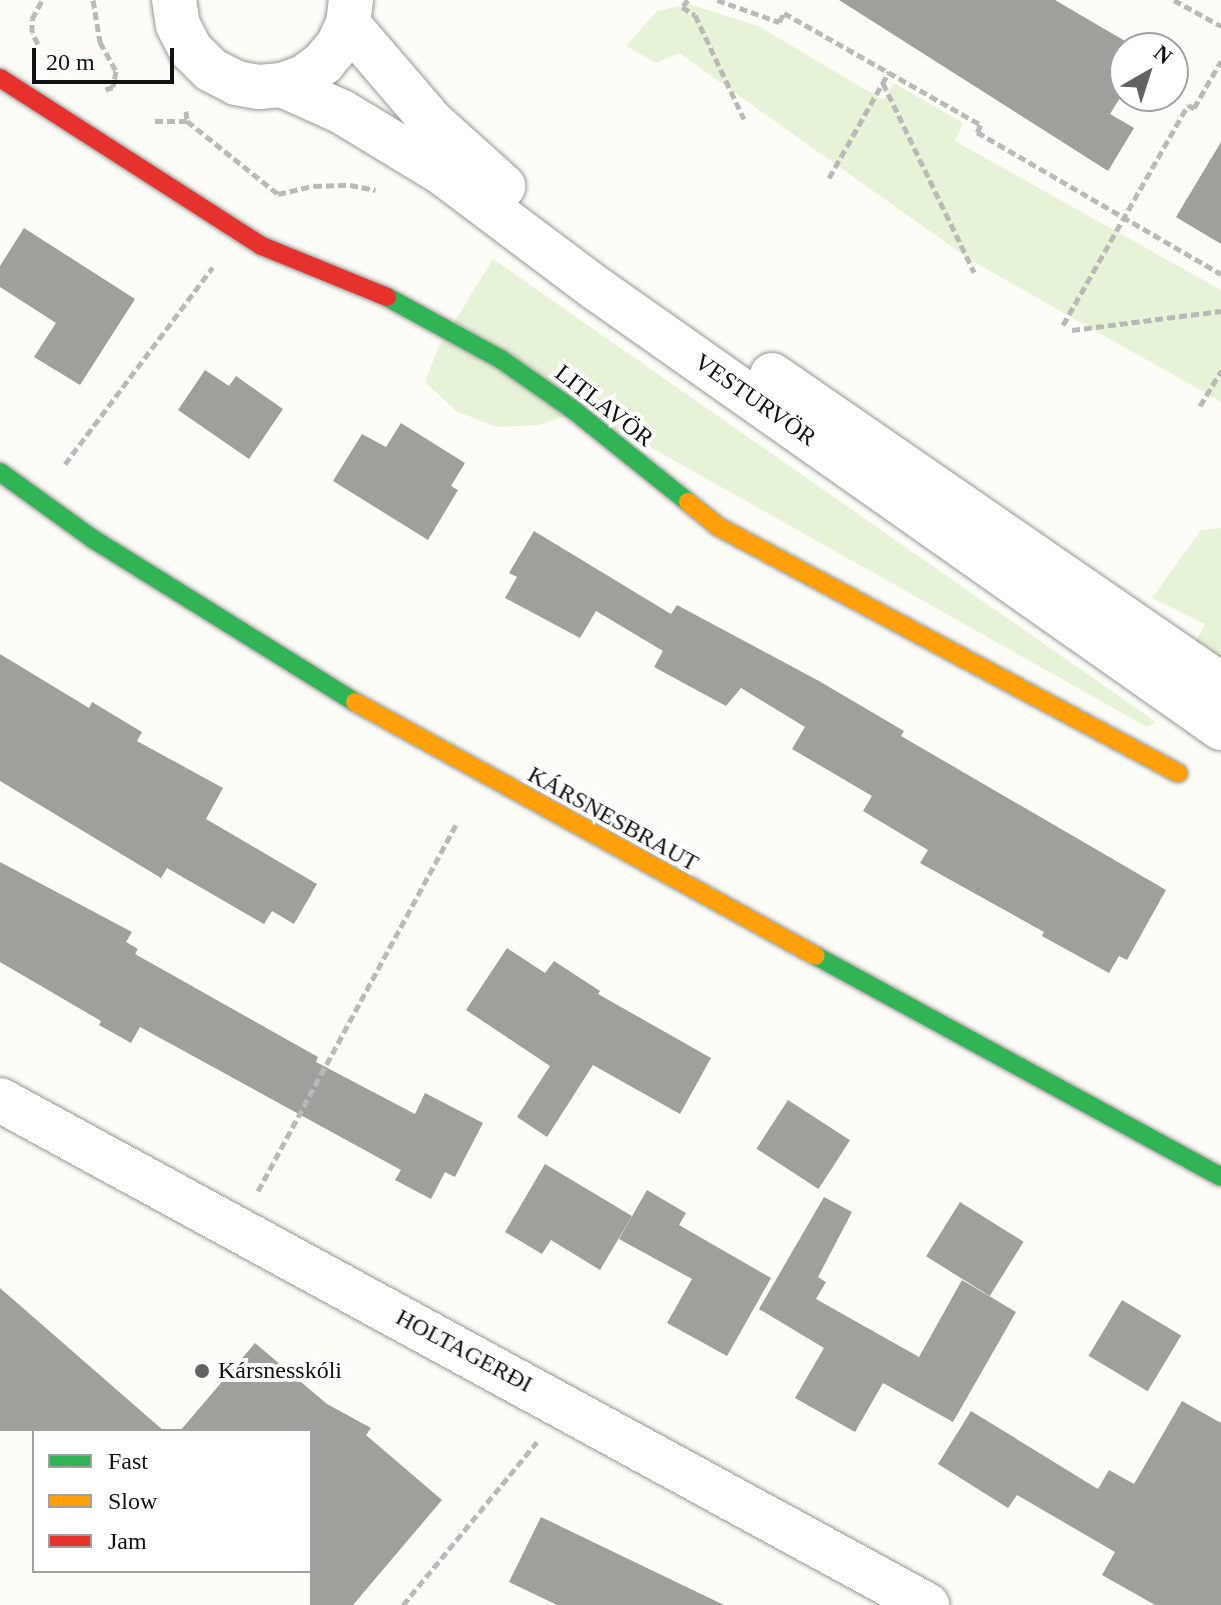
<!DOCTYPE html>
<meta charset="utf-8">
<style>
body{margin:0}
#map{position:relative;width:1221px;height:1605px;overflow:hidden;background:#fdfcf7;font-family:Georgia,serif}
div>[style]{position:absolute}
[style*='--x']{left:calc(var(--x)*1px);top:calc(var(--y)*1px);width:calc(var(--w)*1px);rotate:calc(var(--a)*1deg)}
.green>*{inset:0;background:#e7f3d7}
.building>*{inset:0;background:#a19f9c;transform-origin:0 0}
.path>*{height:5px;margin-top:-2.5px;transform-origin:0;background:repeating-linear-gradient(90deg,#b9b9b8 0 8px,transparent 0 12px)}
.roads{filter:drop-shadow(0 0 2px #979795) drop-shadow(0 0 2px #979795)}
.street>*{height:44px;margin:-22px;padding:0 22px;transform-origin:22px;border-radius:22px;background:#fffffe}
.fast>*{height:18px;margin:-9px;padding:0 9px;transform-origin:9px;border-radius:9px;background:#30b455}
.slow>*{height:18px;margin:-9px;padding:0 9px;transform-origin:9px;border-radius:9px;background:#ff9f0a}
.jam>*{height:18px;margin:-9px;padding:0 9px;transform-origin:9px;border-radius:9px;background:#e5322d}
.dots>*{width:22px;height:22px;translate:-50% -50%;box-sizing:border-box;border:4px solid #fff;border-radius:50%}
span{translate:-50% -50%;white-space:nowrap;text-align:center;line-height:1.15;-webkit-text-stroke:8px #fff;paint-order:stroke}
.street-label{font-size:24px;color:#111}
.poi-label{font-size:24px;color:#111}
.left{translate:0 -50%;text-align:left}
.legend{position:absolute;left:32px;top:1429px;width:280px;height:144px;box-sizing:border-box;background:#fff;border:2px solid #a0a0a0;margin:0;padding:10px 14px;list-style:none;font-size:24px;color:#111}
.legend li{display:flex;align-items:center;gap:16px;height:40px}
.legend b{width:40px;border:2px solid #a0a0a0}
.north{position:absolute;left:1109px;top:32px;width:80px;height:80px;box-sizing:border-box;background:#fff;border:2px solid #a0a0a0;border-radius:50%;rotate:39deg;font-size:22px;font-weight:700;line-height:32px;text-align:center;color:#111}
.north::after{content:'';display:block;margin:auto;width:28px;height:36px;background:#646362;clip-path:polygon(50% 0,100% 100%,50% 72%,0 100%)}
.scale{position:absolute;left:32px;top:48px;width:142px;height:36px;box-sizing:border-box;border:4px solid #111;border-top:0;padding-left:10px;font-size:24px;line-height:28px;white-space:nowrap;color:#111;-webkit-text-stroke:6px #fff;paint-order:stroke}
</style>
<div id="map">
<div class="green">
<i style="clip-path:polygon(689px 4px,758px 26px,883px 100px,894px 83px,963px 123px,955px 141px,1221px 290px,1221px 402px,969px 259px,679px 53px,656px 63px,626px 46px,657px 11px)"></i>
<i style="clip-path:polygon(493px 259px,1156px 722px,1147px 727px,620px 430px,574px 413px,538px 425px,496px 427px,456px 411px,425px 382px,438px 348px)"></i>
<i style="clip-path:polygon(1221px 528px,1221px 665px,1191px 650px,1205px 624px,1152px 598px,1201px 530px)"></i>
</div>
<div class="building">
<i style="clip-path:polygon(839px 0,1055px 0,1125px 41px,1125px 90px,1110px 114px,1134px 128px,1108px 171px)"></i>
<i style="clip-path:polygon(1221px 142px,1221px 244px,1176px 217px)"></i>
<i style="clip-path:polygon(24px 228px,135px 299px,80px 385px,34px 357px,56px 323px,0 287px,0 266px)"></i>
<i style="clip-path:polygon(205px 370px,229px 386px,236px 376px,283px 409px,249px 459px,178px 410px)"></i>
<i style="clip-path:polygon(401px 423px,465px 463px,451px 486px,458px 490px,428px 540px,333px 481px,362px 434px,386px 447px)"></i>
<i style="clip-path:polygon(534px 531px,671px 614px,677px 605px,819px 681px,904px 731px,901px 736px,1166px 890px,1127px 960px,1119px 956px,1109px 973px,1042px 936px,1044px 932px,920px 863px,928px 850px,863px 811px,872px 796px,792px 749px,805px 727px,741px 688px,726px 706px,654px 667px,663px 651px,596px 611px,580px 638px,505px 598px,517px 577px,509px 573px)"></i>
<i style="clip-path:polygon(0 654px,89px 708px,92px 702px,142px 732px,137px 741px,223px 788px,206px 819px,317px 884px,294px 924px,272px 911px,264px 924px,167px 868px,161px 878px,0 781px)"></i>
<i style="clip-path:polygon(0 862px,132px 932px,126px 942px,138px 949px,135px 954px,318px 1057px,316px 1062px,415px 1114px,425px 1093px,483px 1123px,455px 1177px,445px 1172px,431px 1199px,395px 1180px,401px 1170px,140px 1027px,131px 1043px,99px 1025px,101px 1021px,0 962px)"></i>
<i style="clip-path:polygon(507px 948px,545px 973px,554px 961px,600px 991px,598px 994px,711px 1058px,680px 1114px,593px 1065px,547px 1137px,517px 1117px,550px 1066px,466px 1010px)"></i>
<i style="left:788px;top:1100px;width:74px;height:58px;rotate:33deg"></i>
<i style="clip-path:polygon(545px 1164px,632px 1216px,600px 1270px,551px 1240px,542px 1254px,505px 1232px)"></i>
<i style="clip-path:polygon(647px 1190px,686px 1213px,679px 1225px,771px 1278px,727px 1356px,667px 1323px,692px 1279px,619px 1239px)"></i>
<i style="clip-path:polygon(824px 1197px,852px 1212px,818px 1277px,826px 1282px,816px 1299px,919px 1357px,962px 1280px,1016px 1312px,953px 1422px,883px 1383px,855px 1432px,795px 1398px,824px 1348px,759px 1309px)"></i>
<i style="left:960px;top:1202px;width:75px;height:64px;rotate:32deg"></i>
<i style="clip-path:polygon(0 1288px,164px 1431px,0 1431px)"></i>
<i style="left:1122px;top:1300px;width:69px;height:65px;rotate:31deg"></i>
<i style="clip-path:polygon(255px 1343px,327px 1404px,371px 1428px,366px 1435px,442px 1500px,353px 1605px,310px 1605px,310px 1431px,180px 1431px)"></i>
<i style="clip-path:polygon(1182px 1401px,1221px 1423px,1221px 1605px,1155px 1605px,1102px 1575px,1115px 1552px,1017px 1495px,1008px 1508px,938px 1464px,971px 1411px,1098px 1489px,1109px 1470px,1134px 1484px)"></i>
<i style="clip-path:polygon(541px 1517px,724px 1605px,557px 1605px,509px 1582px)"></i>
</div>
<div class="path">
<i style="--x:93;--y:0;--w:43;--a:80.5"></i>
<i style="--x:100;--y:42;--w:33;--a:61"></i>
<i style="--x:116;--y:71;--w:16;--a:101"></i>
<i style="--x:113;--y:87;--w:9;--a:162"></i>
<i style="--x:688;--y:0;--w:9;--a:131"></i>
<i style="--x:682;--y:7;--w:15;--a:32"></i>
<i style="--x:695;--y:15;--w:115;--a:64.8"></i>
<i style="--x:717;--y:0;--w:66;--a:19.5"></i>
<i style="--x:779;--y:22;--w:10;--a:-61"></i>
<i style="--x:784;--y:13;--w:227;--a:29.6"></i>
<i style="--x:981;--y:125;--w:8;--a:120"></i>
<i style="--x:977;--y:132;--w:282;--a:30.2"></i>
<i style="--x:1174;--y:0;--w:54;--a:29"></i>
<i style="--x:38;--y:44;--w:13;--a:-117"></i>
<i style="--x:32;--y:32;--w:13;--a:-90"></i>
<i style="--x:32;--y:19;--w:21;--a:-62"></i>
<i style="--x:883;--y:83;--w:210;--a:64.3"></i>
<i style="--x:186;--y:111;--w:10;--a:84"></i>
<i style="--x:187;--y:121;--w:117;--a:38.7"></i>
<i style="--x:278;--y:194;--w:37;--a:-13"></i>
<i style="--x:314;--y:186;--w:36;--a:-2"></i>
<i style="--x:350;--y:185;--w:26;--a:11"></i>
<i style="--x:155;--y:121;--w:32;--a:0"></i>
<i style="--x:829;--y:178;--w:122;--a:-60.5"></i>
<i style="--x:1063;--y:325;--w:253;--a:-60.4"></i>
<i style="--x:1188;--y:105;--w:7;--a:27"></i>
<i style="--x:1194;--y:108;--w:54;--a:-60.1"></i>
<i style="--x:1072;--y:330;--w:150;--a:-7.3"></i>
<i style="--x:1200;--y:406;--w:41;--a:-59"></i>
<i style="--x:65;--y:464;--w:246;--a:-53.1"></i>
<i style="--x:258;--y:1191;--w:418;--a:-61.6"></i>
<i style="--x:403;--y:1605;--w:211;--a:-50.6"></i>
</div>
<div class="roads">
<div class="street">
<i style="--x:174;--y:0;--w:25;--a:81"></i>
<i style="--x:178;--y:25;--w:28;--a:63"></i>
<i style="--x:191;--y:50;--w:28;--a:45"></i>
<i style="--x:211;--y:70;--w:28;--a:27"></i>
<i style="--x:236;--y:83;--w:23;--a:10"></i>
<i style="--x:259;--y:87;--w:23;--a:-5"></i>
<i style="--x:282;--y:85;--w:23;--a:-20"></i>
<i style="--x:304;--y:77;--w:24;--a:-36"></i>
<i style="--x:323;--y:63;--w:23;--a:-50"></i>
<i style="--x:338;--y:45;--w:23;--a:-65"></i>
<i style="--x:348;--y:24;--w:24;--a:-83"></i>
<i style="--x:348;--y:24;--w:129;--a:49.4"></i>
<i style="--x:432;--y:122;--w:96;--a:42"></i>
<i style="--x:282;--y:85;--w:66;--a:24.2"></i>
<i style="--x:342;--y:112;--w:116;--a:31.2"></i>
<i style="--x:441;--y:172;--w:195;--a:36.9"></i>
<i style="--x:597;--y:289;--w:763;--a:35.13"></i>
<i style="--x:772;--y:375;--w:546;--a:34.62"></i>
<i style="--x:0;--y:1100;--w:1056;--a:28.58"></i>
</div>
<div class="fast">
<i style="--x:387;--y:297;--w:131;--a:28.7"></i>
<i style="--x:502;--y:360;--w:85;--a:35"></i>
<i style="--x:572;--y:409;--w:149;--a:38.7"></i>
<i style="--x:0;--y:472;--w:115;--a:35.8"></i>
<i style="--x:93;--y:539;--w:309;--a:31.9"></i>
<i style="--x:816;--y:956;--w:461;--a:28.6"></i>
</div>
<div class="slow">
<i style="--x:688;--y:502;--w:40;--a:39"></i>
<i style="--x:719;--y:527;--w:521;--a:28.19"></i>
<i style="--x:355;--y:702;--w:526;--a:28.85"></i>
</div>
<div class="jam">
<i style="--x:0;--y:78;--w:311;--a:32.7"></i>
<i style="--x:262;--y:246;--w:135;--a:22.2"></i>
</div>
</div>
<div class="dots">
<i style="left:202px;top:1371px;background:#646362"></i>
</div>
<div class="street-label">
<span style="left:755px;top:400px;rotate:35deg">VESTURVÖR</span>
<span style="left:604px;top:406px;rotate:38deg">LITLAVÖR</span>
<span style="left:613px;top:819px;rotate:29deg">KÁRSNESBRAUT</span>
<span style="left:464px;top:1351px;rotate:28deg">HOLTAGERÐI</span>
</div>
<div class="poi-label">
<span class="left" style="left:218px;top:1371px">Kársnesskóli</span>
</div>
<ul class="legend">
<li><b style="height:10px;background:#30b455"></b>Fast</li>
<li><b style="height:10px;background:#ff9f0a"></b>Slow</li>
<li><b style="height:10px;background:#e5322d"></b>Jam</li>
</ul>
<div class="north">N</div>
<div class="scale">20 m</div>
</div>
